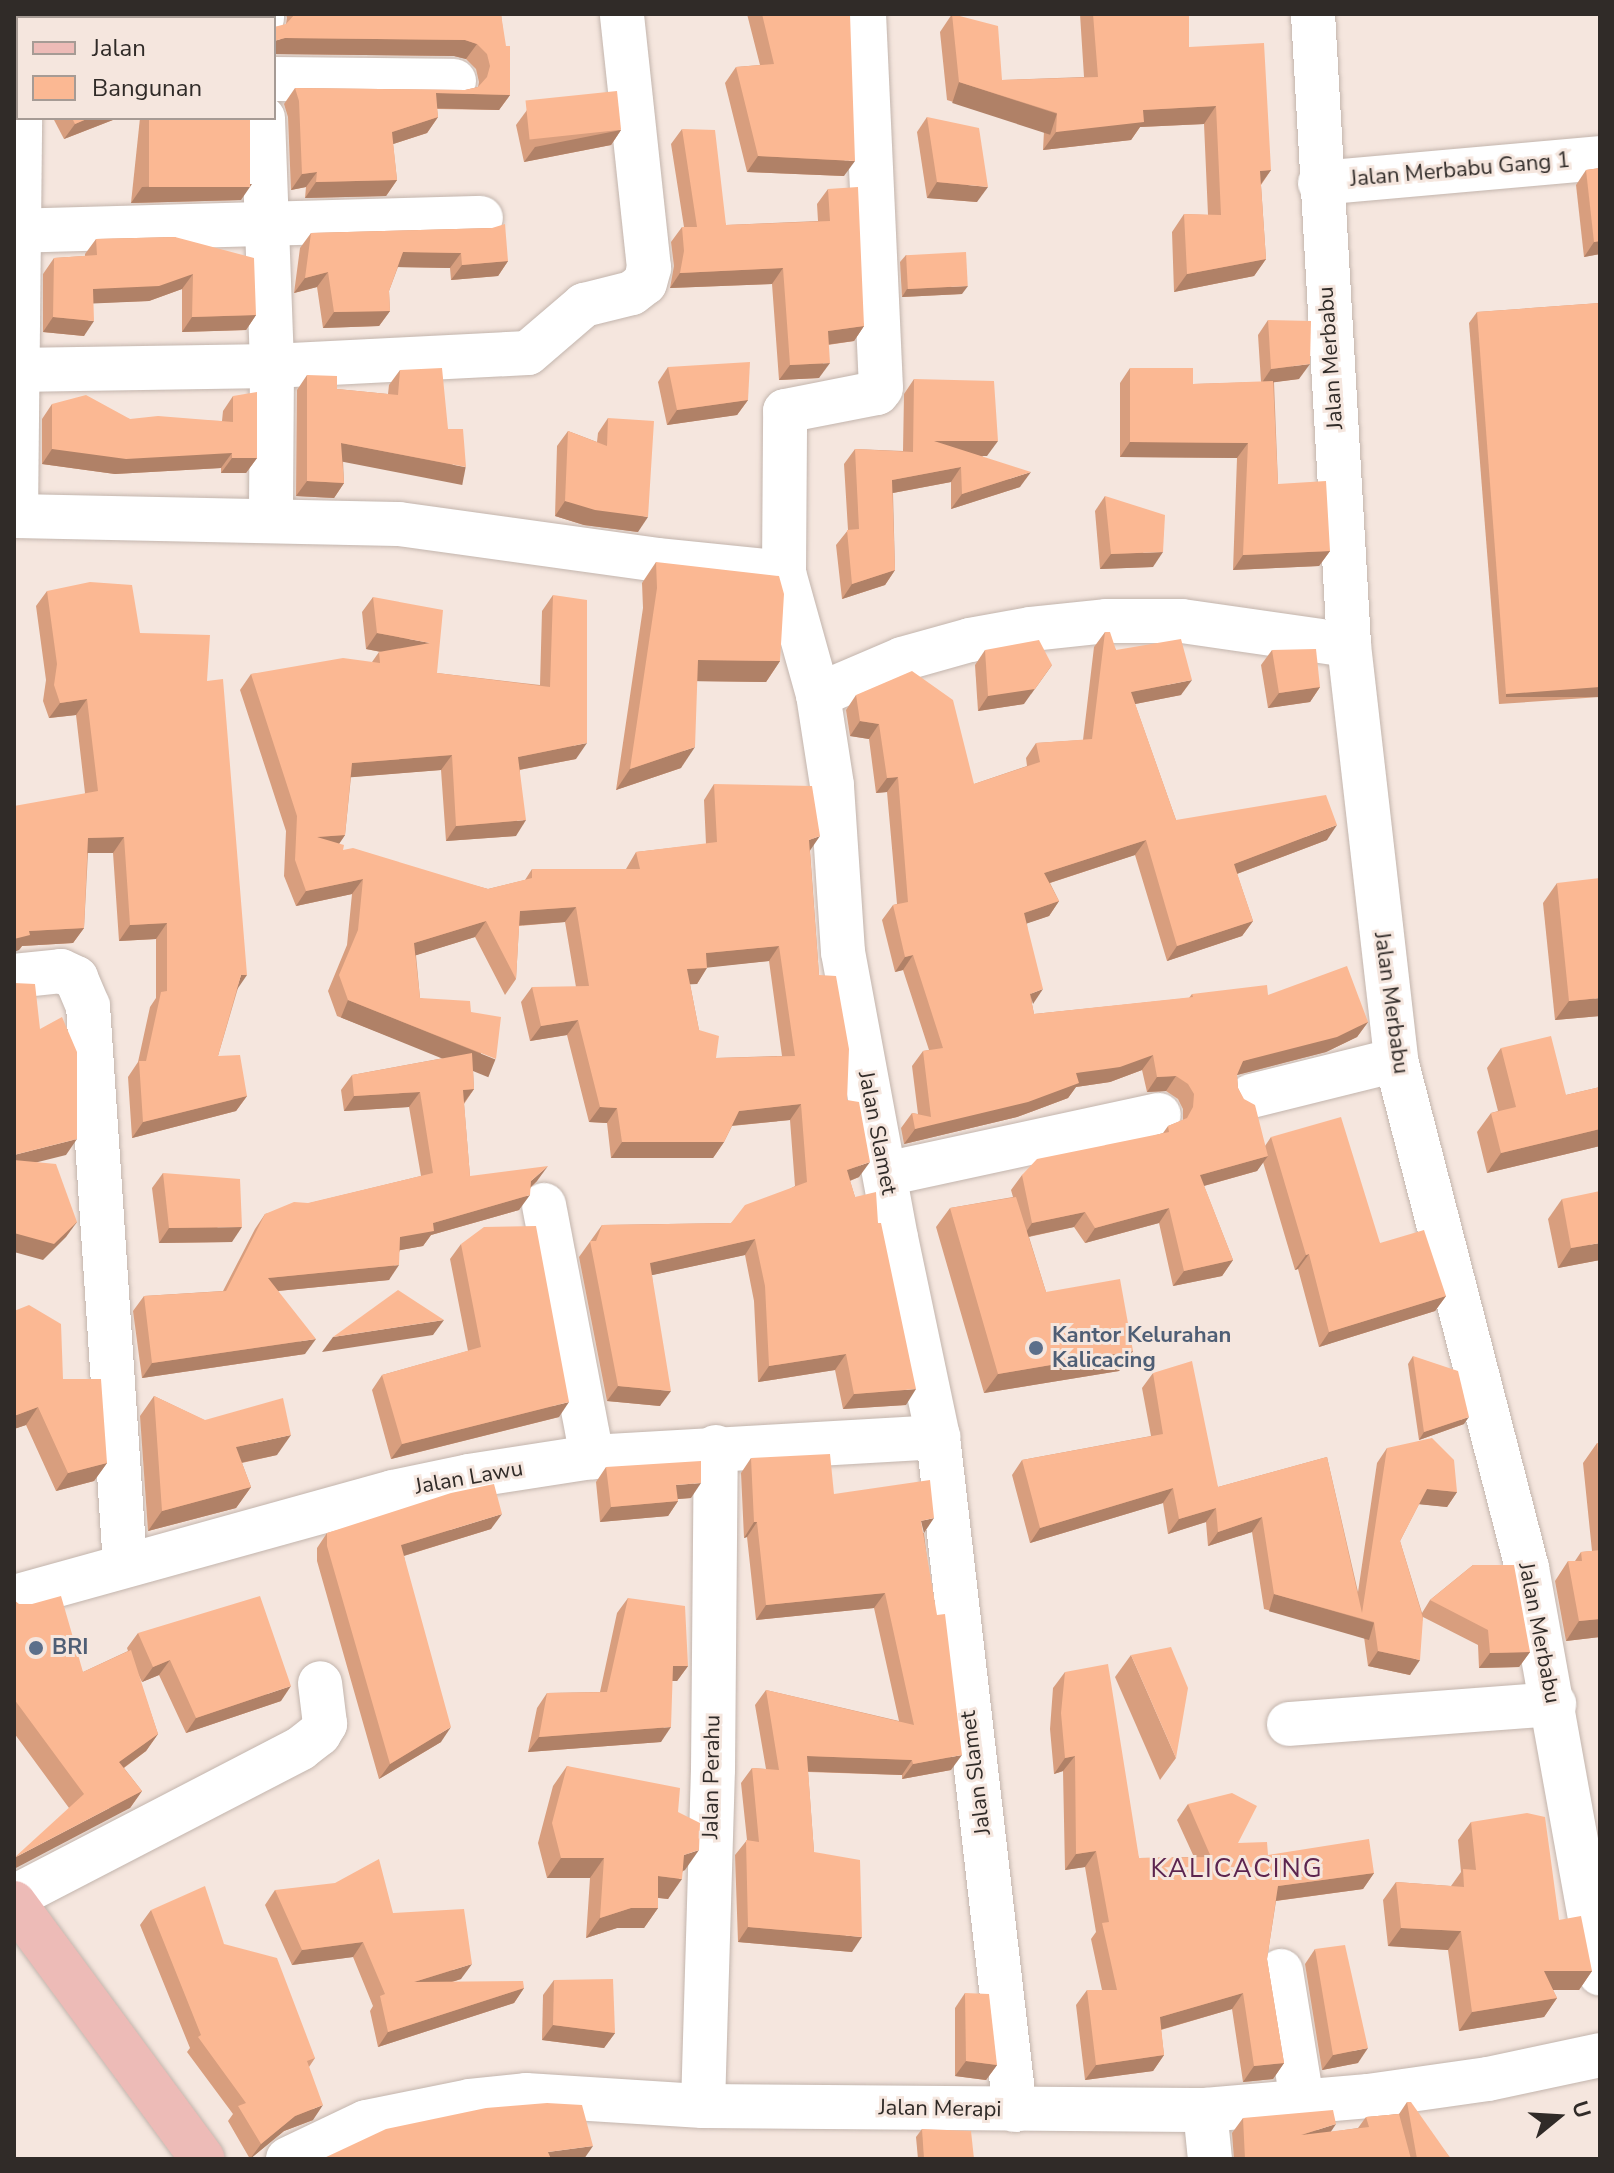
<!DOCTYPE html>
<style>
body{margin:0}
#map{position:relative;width:1614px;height:2173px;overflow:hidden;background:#f5e6de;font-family:"Nunito Sans",sans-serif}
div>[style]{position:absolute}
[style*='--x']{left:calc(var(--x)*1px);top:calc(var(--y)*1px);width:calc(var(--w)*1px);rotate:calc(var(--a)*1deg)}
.roads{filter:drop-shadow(0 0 2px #c3b5ad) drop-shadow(0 0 2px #c3b5ad)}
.minor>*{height:44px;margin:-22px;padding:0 22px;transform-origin:22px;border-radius:22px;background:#fff}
.major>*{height:44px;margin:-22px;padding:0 22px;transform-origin:22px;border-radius:22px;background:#edbbb7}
.wall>*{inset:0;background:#d89e7e;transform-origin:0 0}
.shaded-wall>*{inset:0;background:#b08167;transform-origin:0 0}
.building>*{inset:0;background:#fbb893;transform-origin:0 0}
.dots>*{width:22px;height:22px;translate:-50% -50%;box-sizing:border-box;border:4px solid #f5e6de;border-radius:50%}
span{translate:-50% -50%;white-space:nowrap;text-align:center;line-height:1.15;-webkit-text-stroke:6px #f5e6de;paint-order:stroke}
.street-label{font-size:22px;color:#302b28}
.service-label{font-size:22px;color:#4e5e75;font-weight:700}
.left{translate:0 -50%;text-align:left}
.quarter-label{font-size:26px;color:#5c244f;letter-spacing:2px}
.frame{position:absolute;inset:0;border:16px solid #302b28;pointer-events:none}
.legend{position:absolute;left:16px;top:16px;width:260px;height:104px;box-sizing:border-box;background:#f5e6de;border:2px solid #a69b95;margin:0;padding:10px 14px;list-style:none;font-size:24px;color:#302b28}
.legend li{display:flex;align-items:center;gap:16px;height:40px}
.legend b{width:40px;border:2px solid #a69b95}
.north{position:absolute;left:1518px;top:2077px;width:80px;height:80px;-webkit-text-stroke:6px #f5e6de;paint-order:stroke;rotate:72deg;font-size:22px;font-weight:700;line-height:32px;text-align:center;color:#302b28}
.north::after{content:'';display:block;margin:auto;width:28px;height:36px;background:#302b28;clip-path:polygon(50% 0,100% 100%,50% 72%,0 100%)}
</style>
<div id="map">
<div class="roads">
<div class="minor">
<i style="--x:20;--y:14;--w:4;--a:90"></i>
<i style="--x:1313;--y:14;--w:632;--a:86.73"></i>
<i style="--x:1349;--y:645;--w:418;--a:83.5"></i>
<i style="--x:1396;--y:1060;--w:525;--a:75.54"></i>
<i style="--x:1527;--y:1568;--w:412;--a:79.8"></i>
<i style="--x:262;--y:18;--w:4;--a:-90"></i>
<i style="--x:274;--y:79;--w:180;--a:0.6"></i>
<i style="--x:263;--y:118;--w:248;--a:87.9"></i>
<i style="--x:272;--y:366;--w:153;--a:90.4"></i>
<i style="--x:1320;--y:183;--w:281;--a:-5.1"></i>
<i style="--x:14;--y:231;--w:467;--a:-1.6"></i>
<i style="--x:14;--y:370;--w:258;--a:-0.9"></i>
<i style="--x:272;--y:366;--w:256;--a:-2.9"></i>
<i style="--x:528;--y:353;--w:74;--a:-40.6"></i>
<i style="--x:584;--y:305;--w:49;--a:-14"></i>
<i style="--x:632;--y:293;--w:16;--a:-38"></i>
<i style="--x:645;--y:283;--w:16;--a:-75"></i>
<i style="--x:649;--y:268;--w:255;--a:-96.1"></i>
<i style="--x:14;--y:516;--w:385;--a:1.2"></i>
<i style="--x:399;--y:524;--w:260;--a:7.9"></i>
<i style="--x:657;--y:560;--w:128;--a:5.8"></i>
<i style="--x:784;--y:573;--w:127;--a:74.4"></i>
<i style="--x:16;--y:516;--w:398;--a:-89.4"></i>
<i style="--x:784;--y:573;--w:162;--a:-89.6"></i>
<i style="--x:785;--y:411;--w:94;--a:-11.1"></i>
<i style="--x:877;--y:393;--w:6;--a:-51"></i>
<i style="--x:881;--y:388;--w:374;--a:-92.6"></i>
<i style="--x:14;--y:976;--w:47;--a:-6.1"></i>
<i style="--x:61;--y:971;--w:17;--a:25"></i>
<i style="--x:76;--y:978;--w:30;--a:67"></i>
<i style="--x:88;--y:1006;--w:560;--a:86.21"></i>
<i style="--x:1251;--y:1096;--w:149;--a:-13.9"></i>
<i style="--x:885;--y:1174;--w:280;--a:-12.2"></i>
<i style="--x:544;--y:1205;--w:257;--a:79.2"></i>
<i style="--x:14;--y:1597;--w:393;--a:-15.5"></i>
<i style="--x:393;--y:1492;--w:78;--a:-11.9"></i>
<i style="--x:469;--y:1476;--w:124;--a:-8.8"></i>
<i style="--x:592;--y:1457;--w:347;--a:-3.3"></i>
<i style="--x:1289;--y:1724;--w:266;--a:-4.3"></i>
<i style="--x:14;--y:1897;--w:323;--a:-27.4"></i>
<i style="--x:301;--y:1748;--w:23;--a:-38"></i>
<i style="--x:319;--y:1734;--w:12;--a:-59"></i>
<i style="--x:325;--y:1724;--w:41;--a:-97"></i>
<i style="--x:1281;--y:1971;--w:131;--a:80.8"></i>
<i style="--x:703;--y:2106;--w:337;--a:-88.3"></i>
<i style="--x:713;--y:1769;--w:322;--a:-89.5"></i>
<i style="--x:1015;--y:2110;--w:677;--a:-96.53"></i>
<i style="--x:938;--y:1437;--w:203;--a:-101.9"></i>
<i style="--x:896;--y:1238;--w:291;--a:-100.5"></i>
<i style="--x:843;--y:952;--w:167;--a:-93.8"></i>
<i style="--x:832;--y:785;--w:91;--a:-98.8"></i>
<i style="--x:818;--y:695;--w:91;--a:-23.2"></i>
<i style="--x:902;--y:659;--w:71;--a:-15.6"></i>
<i style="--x:970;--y:640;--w:62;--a:-10.2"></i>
<i style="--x:1031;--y:629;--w:75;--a:-6.1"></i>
<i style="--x:1106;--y:621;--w:76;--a:0"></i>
<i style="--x:1182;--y:621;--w:169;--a:8.2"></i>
<i style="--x:1205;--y:2110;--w:49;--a:84.2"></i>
<i style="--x:288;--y:2159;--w:86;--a:-25.4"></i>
<i style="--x:366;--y:2122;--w:106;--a:-11.4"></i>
<i style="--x:470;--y:2101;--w:56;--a:-6.1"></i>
<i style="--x:526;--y:2095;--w:177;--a:3.6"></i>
<i style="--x:703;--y:2106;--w:502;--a:0.46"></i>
<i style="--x:1205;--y:2110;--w:164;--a:-4.9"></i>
<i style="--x:1368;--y:2096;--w:121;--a:-8.1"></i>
<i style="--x:1488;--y:2079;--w:115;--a:-12.1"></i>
</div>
<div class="major">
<i style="--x:14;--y:1903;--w:318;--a:53.6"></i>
</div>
</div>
<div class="wall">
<i style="left:46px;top:14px;width:205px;height:4px"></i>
<i style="clip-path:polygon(286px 14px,501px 14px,510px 95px,499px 110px,437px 109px,438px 117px,427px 133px,393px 144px,397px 180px,386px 196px,305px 198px,306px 187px,291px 190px,288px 117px,284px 104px,295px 88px,465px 90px,478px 87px,479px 82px,476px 69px,466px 59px,454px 56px,274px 54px,286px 24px,287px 18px)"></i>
<i style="clip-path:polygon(747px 14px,850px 14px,844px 176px,747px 172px,725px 83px,736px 67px,760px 65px)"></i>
<i style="clip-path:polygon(952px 14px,1002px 80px,1084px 77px,1080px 14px,1189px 14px,1189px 47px,1271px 170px,1261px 185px,1266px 259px,1254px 276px,1174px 292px,1172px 232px,1184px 214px,1208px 215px,1204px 124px,1140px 127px,1131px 140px,1043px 150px,1044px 131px,947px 100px,940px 32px)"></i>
<i style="clip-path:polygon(527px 110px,621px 130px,611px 145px,524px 162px,516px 125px)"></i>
<i style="clip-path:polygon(927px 117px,977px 202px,927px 198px,917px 132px)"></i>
<i style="clip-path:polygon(53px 118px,118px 118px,64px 139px)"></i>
<i style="clip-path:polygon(140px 118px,250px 118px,241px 200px,131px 203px)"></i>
<i style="clip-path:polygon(682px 129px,726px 225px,818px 221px,817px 204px,828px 189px,864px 326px,854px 341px,828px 345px,819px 378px,779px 380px,772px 284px,670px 288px,674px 266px,671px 242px,682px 227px,684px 227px,671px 144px)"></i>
<i style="clip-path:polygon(1600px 168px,1600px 254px,1584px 257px,1576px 185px,1586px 170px)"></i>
<i style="clip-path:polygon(492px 228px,508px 261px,498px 276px,451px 280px,450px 268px,398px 267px,389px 291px,390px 311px,379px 326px,323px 328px,317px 287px,294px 293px,300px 248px,311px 233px)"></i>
<i style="clip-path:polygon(175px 237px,256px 315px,246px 330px,182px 332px,182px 289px,149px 301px,93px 303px,84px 336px,43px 332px,43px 274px,54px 258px,85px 256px,85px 254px,96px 239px)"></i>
<i style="clip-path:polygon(906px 255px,962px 294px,902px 297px,900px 262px)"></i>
<i style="clip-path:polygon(1600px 303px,1600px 697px,1499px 704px,1469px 323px,1477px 312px)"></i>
<i style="clip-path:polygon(1268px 320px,1299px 379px,1274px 382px,1278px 484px,1330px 551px,1319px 566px,1233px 570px,1237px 458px,1120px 457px,1120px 383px,1130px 368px,1193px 384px,1261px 382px,1258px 335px)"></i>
<i style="clip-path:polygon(668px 367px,748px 400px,737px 415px,667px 425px,658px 382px)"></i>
<i style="clip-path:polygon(400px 370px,448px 429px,455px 482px,343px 460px,344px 483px,334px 498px,296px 496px,297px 390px,307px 375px,337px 389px,388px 394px,389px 385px)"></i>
<i style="clip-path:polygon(914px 379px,987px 456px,982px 456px,1020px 487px,951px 509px,951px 482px,893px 493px,895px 570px,885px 585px,842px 599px,836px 545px,848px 530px,844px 464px,855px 449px,903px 451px,904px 394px)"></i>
<i style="clip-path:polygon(233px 396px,257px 458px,246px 473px,221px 473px,221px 468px,115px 474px,42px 464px,42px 419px,52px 404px,130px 419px,222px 421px,223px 411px)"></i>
<i style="clip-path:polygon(608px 418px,638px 532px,584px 525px,555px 516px,557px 446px,568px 431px,597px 442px,598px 433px)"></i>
<i style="clip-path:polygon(1105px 496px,1153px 567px,1100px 569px,1095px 511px)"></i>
<i style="clip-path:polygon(656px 562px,780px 661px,766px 682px,697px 681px,681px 768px,616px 790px,643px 608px,642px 583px)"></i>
<i style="clip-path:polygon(47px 591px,140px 633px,207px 681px,238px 988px,218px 1056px,247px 1096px,236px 1111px,132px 1138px,128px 1077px,138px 1062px,150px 1007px,156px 998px,156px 939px,119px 941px,113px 853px,88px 853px,84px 928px,73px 943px,22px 946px,19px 950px,85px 793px,76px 715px,49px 718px,43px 701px,46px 680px,36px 606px)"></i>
<i style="clip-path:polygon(evenodd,553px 595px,576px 759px,520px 770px,516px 836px,446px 841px,441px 770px,351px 777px,345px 835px,339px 844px,343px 850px,488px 889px,525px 880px,532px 869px,626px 869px,636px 852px,706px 844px,704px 800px,714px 784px,810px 851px,819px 975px,847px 1100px,859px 1177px,850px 1181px,855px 1197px,878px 1223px,906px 1405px,843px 1409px,835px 1370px,758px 1382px,754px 1301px,745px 1255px,652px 1275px,660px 1406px,607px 1401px,579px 1257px,602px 1225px,731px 1223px,795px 1186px,790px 1120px,732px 1126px,724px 1142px,713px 1158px,611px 1158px,607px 1123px,589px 1122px,567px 1035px,530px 1041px,521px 1002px,532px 987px,576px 987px,565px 922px,519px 926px,516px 979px,505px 995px,475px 937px,416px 955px,420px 998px,471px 1012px,486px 1074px,473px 1069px,474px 1089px,464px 1104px,470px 1176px,537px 1181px,531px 1187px,519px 1210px,431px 1235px,423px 1246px,400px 1250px,389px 1280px,278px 1291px,305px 1354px,142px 1378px,133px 1311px,144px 1296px,223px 1291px,255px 1229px,265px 1214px,421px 1176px,409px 1107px,344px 1111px,341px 1090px,352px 1075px,444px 1058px,337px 1016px,328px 991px,347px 945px,352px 894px,296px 906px,284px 876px,286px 831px,240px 690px,251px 674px,372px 662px,379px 652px,381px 652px,366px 649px,362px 612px,373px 597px,437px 673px,540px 685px,542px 611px,553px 595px,769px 961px,782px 1056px,716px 1058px,699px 1030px,690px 984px,697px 984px,707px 967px,769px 961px)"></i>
<i style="clip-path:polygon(1105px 632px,1116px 650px,1181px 695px,1135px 704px,1176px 820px,1327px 840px,1237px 874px,1253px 921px,1242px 936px,1167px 961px,1135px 855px,1050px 883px,1059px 901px,1049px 916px,1027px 923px,1032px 1004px,1034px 1014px,1189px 998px,1192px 994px,1268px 995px,1368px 1022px,1357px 1037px,1326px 1052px,1237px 1075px,1238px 1088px,1265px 1146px,1271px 1137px,1380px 1243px,1446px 1296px,1435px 1311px,1319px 1347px,1298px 1269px,1295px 1270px,1263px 1162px,1257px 1171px,1204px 1186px,1233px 1260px,1222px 1276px,1173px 1286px,1159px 1223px,1085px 1243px,1074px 1227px,1029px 1237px,1046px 1292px,1133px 1351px,1119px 1371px,984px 1393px,936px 1227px,950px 1208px,1013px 1197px,1011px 1190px,1022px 1175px,1163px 1133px,1168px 1126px,1183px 1120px,1183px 1109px,1178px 1099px,1166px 1091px,1147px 1092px,1142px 1070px,1110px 1082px,1076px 1087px,1068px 1098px,1017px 1117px,904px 1144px,901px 1128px,912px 1113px,918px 1114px,912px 1066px,923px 1051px,929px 1050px,903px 970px,895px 972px,882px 920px,893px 905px,897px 904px,887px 792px,876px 793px,869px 739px,850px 736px,846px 710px,856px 695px,974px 784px,1027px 766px,1026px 758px,1036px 743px,1083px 740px,1094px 647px)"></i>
<i style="clip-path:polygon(985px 650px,1024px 704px,978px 711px,975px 665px)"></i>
<i style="clip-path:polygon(1272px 650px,1320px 687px,1310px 702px,1268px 708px,1261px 665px)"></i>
<i style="clip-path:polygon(1557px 883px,1600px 1016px,1555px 1020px,1543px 903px)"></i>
<i style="clip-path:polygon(1501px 1048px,1566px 1095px,1600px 1087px,1600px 1146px,1487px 1173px,1477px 1132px,1491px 1113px,1498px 1111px,1487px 1068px)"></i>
<i style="clip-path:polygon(163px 1173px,232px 1242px,159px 1243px,152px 1188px)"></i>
<i style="clip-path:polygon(1562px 1199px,1600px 1260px,1558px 1268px,1548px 1219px)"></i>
<i style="clip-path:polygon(461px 1244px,559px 1417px,391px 1459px,372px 1390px,382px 1375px,468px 1351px,450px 1259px)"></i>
<i style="clip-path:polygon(14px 1311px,63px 1379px,107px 1463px,94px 1481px,56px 1491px,26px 1425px,14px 1429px)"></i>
<i style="clip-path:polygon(1413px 1356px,1464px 1424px,1419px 1440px,1408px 1364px)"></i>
<i style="clip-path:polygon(1153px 1373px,1218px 1487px,1327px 1457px,1358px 1592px,1377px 1463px,1387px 1448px,1457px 1492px,1447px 1507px,1419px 1504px,1400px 1541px,1422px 1613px,1430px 1600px,1473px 1565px,1530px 1652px,1519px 1667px,1479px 1668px,1478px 1645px,1423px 1617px,1410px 1675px,1368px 1666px,1364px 1637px,1264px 1609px,1252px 1532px,1208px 1546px,1206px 1522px,1168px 1534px,1163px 1503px,1030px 1543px,1012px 1475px,1022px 1460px,1151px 1436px,1142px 1388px)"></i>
<i style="clip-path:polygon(154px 1396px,277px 1455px,242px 1463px,251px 1487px,236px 1508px,148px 1531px,140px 1416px)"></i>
<i style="clip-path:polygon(1597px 1443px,1600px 1443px,1600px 1637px,1566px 1641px,1555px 1581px,1568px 1561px,1575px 1561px,1581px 1552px,1592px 1551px,1583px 1463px)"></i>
<i style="clip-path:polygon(751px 1458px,924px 1533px,951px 1770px,902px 1779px,902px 1775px,808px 1772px,814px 1852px,852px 1952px,738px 1942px,735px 1855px,747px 1840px,741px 1783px,752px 1768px,766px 1769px,755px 1705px,766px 1690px,899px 1721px,874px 1608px,756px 1620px,747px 1537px,744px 1538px,741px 1473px)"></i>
<i style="clip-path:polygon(606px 1467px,691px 1498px,678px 1499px,678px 1501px,668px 1516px,600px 1522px,596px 1482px)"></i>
<i style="clip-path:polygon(491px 1529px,404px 1556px,441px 1742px,379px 1779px,317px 1561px,317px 1548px,327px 1533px)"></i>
<i style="clip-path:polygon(628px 1598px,688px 1666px,677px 1681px,672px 1681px,661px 1742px,528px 1752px,537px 1708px,547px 1693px,600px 1692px,617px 1613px)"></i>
<i style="clip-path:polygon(14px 1600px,83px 1672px,128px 1651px,127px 1648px,138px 1633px,281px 1701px,186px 1733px,159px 1675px,142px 1682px,137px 1672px,158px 1734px,146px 1751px,124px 1768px,142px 1791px,130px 1808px,69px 1808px,14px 1733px)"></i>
<i style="clip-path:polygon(1131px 1655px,1176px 1758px,1160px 1780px,1115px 1677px)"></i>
<i style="clip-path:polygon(1065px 1672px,1139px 1858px,1194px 1857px,1177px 1820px,1188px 1804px,1238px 1843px,1268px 1855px,1374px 1873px,1363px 1889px,1276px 1901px,1267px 1959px,1284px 2063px,1273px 2079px,1243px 2082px,1232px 2009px,1161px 2030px,1164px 2055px,1153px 2071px,1085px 2080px,1076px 2005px,1087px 1990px,1102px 1990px,1091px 1939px,1096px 1932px,1085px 1867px,1065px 1870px,1063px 1771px,1054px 1774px,1050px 1729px,1053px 1688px)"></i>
<i style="clip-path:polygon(567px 1766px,678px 1812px,685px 1870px,683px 1871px,668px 1899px,658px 1898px,658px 1908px,644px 1928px,617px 1928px,586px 1938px,590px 1878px,547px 1878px,538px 1843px,553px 1786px)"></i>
<i style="clip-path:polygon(1471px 1822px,1559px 1920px,1592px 1971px,1579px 1990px,1553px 1990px,1557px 1998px,1544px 2017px,1459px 2031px,1448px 1950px,1388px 1946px,1383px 1900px,1396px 1882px,1451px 1886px,1461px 1872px,1458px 1840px)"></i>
<i style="clip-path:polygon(275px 1890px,393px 1913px,461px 1979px,452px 1982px,524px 1988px,514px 2003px,378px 2047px,370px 2011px,373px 2006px,353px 1957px,292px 1965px,265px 1905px)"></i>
<i style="clip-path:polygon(151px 1910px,315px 2058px,309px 2067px,313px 2120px,284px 2131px,250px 2159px,228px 2121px,233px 2114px,187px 2052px,190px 2048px,140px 1925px)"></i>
<i style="clip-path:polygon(1315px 1949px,1358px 2063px,1322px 2070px,1305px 1964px)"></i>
<i style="clip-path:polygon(554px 1980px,615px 2033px,604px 2048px,542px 2040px,543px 1995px)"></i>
<i style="clip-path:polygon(965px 1993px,997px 2065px,986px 2080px,955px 2076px,955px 2008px)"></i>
<i style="clip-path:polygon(1407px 2102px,1451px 2159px,1234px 2159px,1232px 2133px,1243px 2118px,1331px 2132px,1358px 2128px,1366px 2117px,1399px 2114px)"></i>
<i style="clip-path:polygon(922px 2129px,974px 2159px,918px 2159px,916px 2137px)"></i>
</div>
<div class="shaded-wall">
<i style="clip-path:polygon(285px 38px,465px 40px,477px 44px,466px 59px,454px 56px,274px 54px,274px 41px)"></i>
<i style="clip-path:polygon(18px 82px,18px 94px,14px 95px,14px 85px)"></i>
<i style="left:959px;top:82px;width:103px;height:22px;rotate:18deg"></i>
<i style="clip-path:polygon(436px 93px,510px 95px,499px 110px,425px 108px)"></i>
<i style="clip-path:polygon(1216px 106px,1204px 124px,1140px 127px,1131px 140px,1043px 150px,1056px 132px,1143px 110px)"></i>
<i style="clip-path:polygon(438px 117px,427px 133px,381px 148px,392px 132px)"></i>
<i style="clip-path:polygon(89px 118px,118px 118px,64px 139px,75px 124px)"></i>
<i style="clip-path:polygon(621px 130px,611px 145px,524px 162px,535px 147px)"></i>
<i style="clip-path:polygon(758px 156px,855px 161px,844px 176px,747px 172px)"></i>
<i style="clip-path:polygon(1271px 170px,1258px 188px,1260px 171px)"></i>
<i style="clip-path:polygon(317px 172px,306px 187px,291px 190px,302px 174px)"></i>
<i style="clip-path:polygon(397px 180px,386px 196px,305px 198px,316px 182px)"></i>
<i style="clip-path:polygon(937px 182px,988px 187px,977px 202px,927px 198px)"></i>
<i style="clip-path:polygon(252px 184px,241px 200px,131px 203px,142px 187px)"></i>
<i style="clip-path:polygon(1600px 241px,1600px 254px,1584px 257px,1594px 242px)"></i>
<i style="clip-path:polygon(403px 252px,461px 253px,450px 268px,393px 267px)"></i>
<i style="clip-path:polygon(1266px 259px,1254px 276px,1174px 292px,1187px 274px)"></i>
<i style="clip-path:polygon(508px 261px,498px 276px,451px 280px,462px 265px)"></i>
<i style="clip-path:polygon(783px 268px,772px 284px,670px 288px,680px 273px)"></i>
<i style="clip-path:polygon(328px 272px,317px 287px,294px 293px,305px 278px)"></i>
<i style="clip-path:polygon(193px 274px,182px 289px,149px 301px,82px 304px,93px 289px)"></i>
<i style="clip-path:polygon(968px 286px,962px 294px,902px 297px,907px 289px)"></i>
<i style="clip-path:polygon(390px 311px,379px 326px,323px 328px,334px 312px)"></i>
<i style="clip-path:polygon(256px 315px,246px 330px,182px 332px,192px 317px)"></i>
<i style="clip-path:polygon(53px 317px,94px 321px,84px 336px,43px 332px)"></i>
<i style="clip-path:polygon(864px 326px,854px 341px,817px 346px,828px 331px)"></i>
<i style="clip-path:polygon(830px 363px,819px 378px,779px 380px,790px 365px)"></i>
<i style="clip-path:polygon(1310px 364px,1299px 379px,1261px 384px,1271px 369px)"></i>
<i style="clip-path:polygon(748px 400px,737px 415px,667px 425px,677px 410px)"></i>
<i style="clip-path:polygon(934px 441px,998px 441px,987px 456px,924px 456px)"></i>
<i style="clip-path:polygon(1130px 442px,1248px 443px,1237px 458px,1120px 457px)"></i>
<i style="left:341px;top:443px;width:127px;height:18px;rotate:11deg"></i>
<i style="clip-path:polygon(52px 449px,232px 453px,221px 468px,115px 474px,42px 464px)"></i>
<i style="clip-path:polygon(232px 458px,257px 458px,246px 473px,221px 473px)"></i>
<i style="clip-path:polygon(961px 467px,951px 482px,882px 495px,892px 480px)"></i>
<i style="clip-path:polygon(1031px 472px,1020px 487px,951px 509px,962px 494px)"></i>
<i style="clip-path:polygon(307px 481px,344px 483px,334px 498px,296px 496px)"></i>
<i style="clip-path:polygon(565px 501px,648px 517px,638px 532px,584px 525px,555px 516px)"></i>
<i style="clip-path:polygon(1330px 551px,1319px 566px,1233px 570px,1243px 555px)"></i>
<i style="clip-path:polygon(1163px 552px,1153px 567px,1100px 569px,1111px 554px)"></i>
<i style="clip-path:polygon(895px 570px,885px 585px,842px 599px,852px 584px)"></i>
<i style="clip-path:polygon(377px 633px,430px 643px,419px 659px,366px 649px)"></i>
<i style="clip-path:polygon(698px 660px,780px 661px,766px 682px,683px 681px)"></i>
<i style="clip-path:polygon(1052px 665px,1024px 704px,978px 711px,988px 696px)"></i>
<i style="clip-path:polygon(1192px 680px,1181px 695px,1120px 707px,1131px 692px)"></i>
<i style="clip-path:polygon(1320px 687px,1310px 702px,1268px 708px,1279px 693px)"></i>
<i style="left:1600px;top:687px;width:10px;height:94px;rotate:90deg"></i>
<i style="clip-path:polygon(87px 699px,76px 715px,49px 718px,60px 703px)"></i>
<i style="clip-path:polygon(860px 721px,879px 724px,869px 739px,850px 736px)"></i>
<i style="clip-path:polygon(587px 743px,576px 759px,507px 772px,518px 757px)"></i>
<i style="clip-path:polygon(695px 747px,681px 768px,616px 790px,630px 769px)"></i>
<i style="clip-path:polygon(452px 755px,441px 770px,342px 778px,352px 763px)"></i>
<i style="clip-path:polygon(898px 777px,887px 792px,876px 793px,887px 778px)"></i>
<i style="clip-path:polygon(526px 820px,516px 836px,446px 841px,456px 826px)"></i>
<i style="clip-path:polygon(1337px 825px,1327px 840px,1223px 879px,1234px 864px)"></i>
<i style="clip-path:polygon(345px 835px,334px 851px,317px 837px)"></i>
<i style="clip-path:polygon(820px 836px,809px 852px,809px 840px)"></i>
<i style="clip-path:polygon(124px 837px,113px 853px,78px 853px,88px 838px)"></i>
<i style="clip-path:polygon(1146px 840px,1135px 855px,1034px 888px,1044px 873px)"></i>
<i style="clip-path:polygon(363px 879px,352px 894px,296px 906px,306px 891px)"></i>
<i style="clip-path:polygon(1059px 901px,1049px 916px,1014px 928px,1024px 913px)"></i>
<i style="clip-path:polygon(576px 907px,565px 922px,510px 926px,520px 911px)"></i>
<i style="clip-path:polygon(486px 921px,475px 937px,404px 959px,414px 943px)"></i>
<i style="clip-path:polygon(1253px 921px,1242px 936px,1167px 961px,1177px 946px)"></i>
<i style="clip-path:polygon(167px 923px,156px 939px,119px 941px,130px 925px)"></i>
<i style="clip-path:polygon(84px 928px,73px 943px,22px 946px,19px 950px,14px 952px,14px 939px,29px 931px)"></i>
<i style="clip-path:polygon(779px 946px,769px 961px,695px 969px,706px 953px)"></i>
<i style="clip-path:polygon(913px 955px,903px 970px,895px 972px,905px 957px)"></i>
<i style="clip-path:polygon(707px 968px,697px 984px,677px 985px,687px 969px)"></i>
<i style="clip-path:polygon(241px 975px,247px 975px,236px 991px)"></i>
<i style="clip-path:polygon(1043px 989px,1033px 1004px,1030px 994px)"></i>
<i style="clip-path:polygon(1600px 998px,1600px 1016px,1555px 1020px,1569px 1001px)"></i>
<i style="left:348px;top:1000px;width:159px;height:19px;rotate:22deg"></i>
<i style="clip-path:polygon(578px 1020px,567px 1035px,530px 1041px,541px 1026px)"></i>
<i style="clip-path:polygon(1368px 1022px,1357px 1037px,1326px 1052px,1233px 1076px,1243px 1061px)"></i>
<i style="clip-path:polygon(1153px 1055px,1142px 1070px,1110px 1082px,1076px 1087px,1068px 1098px,1017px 1117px,904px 1144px,915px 1129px,1076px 1073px)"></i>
<i style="clip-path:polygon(1176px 1076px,1166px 1091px,1147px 1092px,1157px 1077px)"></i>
<i style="clip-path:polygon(474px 1089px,463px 1104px,463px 1090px)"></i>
<i style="clip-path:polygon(420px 1092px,409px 1107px,344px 1111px,354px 1096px)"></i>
<i style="clip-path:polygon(247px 1096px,236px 1111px,132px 1138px,143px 1122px)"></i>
<i style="clip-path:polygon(801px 1104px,790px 1120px,728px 1126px,739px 1111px)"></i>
<i style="clip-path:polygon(600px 1107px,617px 1108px,607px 1123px,589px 1122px)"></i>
<i style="clip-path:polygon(1600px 1129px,1600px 1146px,1487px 1173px,1501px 1153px)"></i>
<i style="clip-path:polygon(77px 1139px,66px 1155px,14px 1168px,14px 1155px)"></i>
<i style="clip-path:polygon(622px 1142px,724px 1142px,713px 1158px,611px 1158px)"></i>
<i style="clip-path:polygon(1268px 1156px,1257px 1171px,1189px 1190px,1200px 1175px)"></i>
<i style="clip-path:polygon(870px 1162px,859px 1177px,836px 1186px,847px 1170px)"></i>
<i style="clip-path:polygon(548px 1166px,537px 1181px,521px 1196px,531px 1181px)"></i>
<i style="clip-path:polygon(530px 1195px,519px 1210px,431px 1235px,423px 1246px,390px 1252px,400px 1237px,433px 1223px)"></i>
<i style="clip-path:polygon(1169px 1208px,1159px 1223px,1085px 1243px,1095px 1228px)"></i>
<i style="clip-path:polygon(1085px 1212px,1074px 1227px,1022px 1238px,1032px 1223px)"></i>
<i style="clip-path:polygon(77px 1222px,66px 1237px,43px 1260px,14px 1252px,14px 1233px)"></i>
<i style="clip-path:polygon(242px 1227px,232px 1242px,159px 1243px,169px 1228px)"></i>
<i style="clip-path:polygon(755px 1239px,745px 1255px,639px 1278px,650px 1263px)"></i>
<i style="clip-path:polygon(1600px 1243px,1600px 1260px,1558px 1268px,1571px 1248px)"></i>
<i style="clip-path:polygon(1309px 1254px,1298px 1269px,1295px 1270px,1306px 1255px)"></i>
<i style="clip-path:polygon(1233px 1260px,1222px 1276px,1173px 1286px,1184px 1271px)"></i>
<i style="clip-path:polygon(399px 1265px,389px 1280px,257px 1293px,268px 1278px)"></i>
<i style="clip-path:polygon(1446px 1296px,1435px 1311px,1319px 1347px,1329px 1332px)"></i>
<i style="clip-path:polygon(444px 1320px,433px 1335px,322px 1352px,333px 1337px)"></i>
<i style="clip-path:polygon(316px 1339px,305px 1354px,142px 1378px,152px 1363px)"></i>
<i style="clip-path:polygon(1133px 1351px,1119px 1371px,984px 1393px,998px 1374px)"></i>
<i style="clip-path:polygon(846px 1354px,835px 1370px,758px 1382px,769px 1366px)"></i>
<i style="clip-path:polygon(618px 1386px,671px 1391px,660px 1406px,607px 1401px)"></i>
<i style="clip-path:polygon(916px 1389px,906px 1405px,843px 1409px,854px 1394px)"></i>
<i style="clip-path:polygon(569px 1402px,559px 1417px,391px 1459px,402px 1444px)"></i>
<i style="clip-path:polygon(38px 1407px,26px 1425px,14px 1429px,14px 1416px)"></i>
<i style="clip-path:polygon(1469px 1417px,1464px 1424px,1419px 1440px,1424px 1432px)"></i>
<i style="clip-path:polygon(291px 1435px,277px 1455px,221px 1467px,236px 1447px)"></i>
<i style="clip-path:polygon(107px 1463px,94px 1481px,56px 1491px,68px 1473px)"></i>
<i style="clip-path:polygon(701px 1483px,691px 1498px,665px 1500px,676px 1485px)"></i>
<i style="clip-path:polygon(251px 1487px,236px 1508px,148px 1531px,162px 1511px)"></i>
<i style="clip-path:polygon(1173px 1488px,1163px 1503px,1030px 1543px,1040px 1528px)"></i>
<i style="clip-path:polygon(1427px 1489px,1457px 1492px,1447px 1507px,1417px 1504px)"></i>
<i style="clip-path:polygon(678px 1501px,668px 1516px,600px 1522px,611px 1507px)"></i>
<i style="clip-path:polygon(1216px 1508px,1206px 1522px,1168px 1534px,1179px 1519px)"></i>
<i style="clip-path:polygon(502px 1514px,491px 1529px,390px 1560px,401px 1545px)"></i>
<i style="clip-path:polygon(1262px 1517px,1252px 1532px,1208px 1546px,1218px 1532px)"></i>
<i style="clip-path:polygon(934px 1518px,924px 1533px,921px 1521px)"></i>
<i style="clip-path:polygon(754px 1522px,757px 1522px,747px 1537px,744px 1538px)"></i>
<i style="clip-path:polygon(885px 1593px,874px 1608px,756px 1620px,766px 1605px)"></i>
<i style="left:1274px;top:1594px;width:104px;height:18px;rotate:16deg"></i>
<i style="clip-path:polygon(1600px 1619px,1600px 1637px,1566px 1641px,1579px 1621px)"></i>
<i style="clip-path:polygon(1378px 1651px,1420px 1660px,1410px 1675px,1368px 1666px)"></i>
<i style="clip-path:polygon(1530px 1652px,1519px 1667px,1479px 1668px,1490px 1653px)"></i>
<i style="clip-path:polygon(170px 1660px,159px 1675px,142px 1682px,153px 1667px)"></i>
<i style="clip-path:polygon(673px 1666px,688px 1666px,677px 1681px,662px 1681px)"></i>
<i style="clip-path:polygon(291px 1686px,281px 1701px,186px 1733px,196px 1718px)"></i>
<i style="clip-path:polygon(451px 1727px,441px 1742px,379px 1779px,390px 1764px)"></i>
<i style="clip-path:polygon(671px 1727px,661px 1742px,528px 1752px,539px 1737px)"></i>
<i style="clip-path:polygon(158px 1734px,146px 1751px,107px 1780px,119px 1762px)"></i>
<i style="clip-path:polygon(962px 1755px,951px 1770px,902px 1779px,913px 1764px)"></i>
<i style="clip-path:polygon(807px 1756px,912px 1760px,902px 1775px,796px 1771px)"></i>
<i style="clip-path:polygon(1075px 1756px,1063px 1771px,1054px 1774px,1065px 1758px)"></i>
<i style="clip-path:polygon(142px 1791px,130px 1808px,14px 1869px,14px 1858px)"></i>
<i style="clip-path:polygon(699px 1850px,685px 1870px,670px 1875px,684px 1855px)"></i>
<i style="clip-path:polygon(1096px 1851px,1085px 1867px,1065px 1870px,1076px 1854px)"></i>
<i style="clip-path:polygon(561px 1858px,604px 1858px,590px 1878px,547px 1878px)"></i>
<i style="clip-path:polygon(1374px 1873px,1363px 1889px,1267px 1902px,1278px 1886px)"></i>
<i style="clip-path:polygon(658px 1876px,682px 1879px,668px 1899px,644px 1896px)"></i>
<i style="clip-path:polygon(631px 1908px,658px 1908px,644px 1928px,617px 1928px,586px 1938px,600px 1918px)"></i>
<i style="clip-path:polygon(748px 1927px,862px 1937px,852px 1952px,738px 1942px)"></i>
<i style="clip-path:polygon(1401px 1928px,1461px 1931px,1448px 1950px,1388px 1946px)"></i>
<i style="clip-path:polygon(363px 1942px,353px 1957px,292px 1965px,302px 1950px)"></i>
<i style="clip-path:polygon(472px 1964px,461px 1979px,404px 1997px,414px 1982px)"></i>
<i style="clip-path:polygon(1544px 1971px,1592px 1971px,1579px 1990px,1530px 1990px)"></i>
<i style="clip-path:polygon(524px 1988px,514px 2003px,378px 2047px,388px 2032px)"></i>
<i style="clip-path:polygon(1243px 1993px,1232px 2009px,1149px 2033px,1160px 2017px)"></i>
<i style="clip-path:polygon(1557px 1998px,1544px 2017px,1459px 2031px,1472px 2012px)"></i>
<i style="clip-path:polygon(553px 2025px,615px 2033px,604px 2048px,542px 2040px)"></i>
<i style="clip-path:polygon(1368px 2048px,1358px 2063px,1322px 2070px,1333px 2055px)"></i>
<i style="clip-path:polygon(1164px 2055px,1153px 2071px,1085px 2080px,1096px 2065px)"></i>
<i style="clip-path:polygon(966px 2061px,997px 2065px,986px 2080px,955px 2076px)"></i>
<i style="clip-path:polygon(1284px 2063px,1273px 2079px,1243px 2082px,1254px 2066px)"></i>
<i style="clip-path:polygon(323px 2105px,313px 2120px,284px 2131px,250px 2159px,261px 2144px,295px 2116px)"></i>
<i style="clip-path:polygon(1336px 2124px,1326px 2139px,1301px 2135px)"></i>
<i style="clip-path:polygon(593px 2146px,584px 2159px,543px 2159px,548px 2152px)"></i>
</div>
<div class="building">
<i style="left:52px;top:14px;width:199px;height:5px"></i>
<i style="clip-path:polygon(295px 14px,501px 14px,506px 46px,510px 46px,510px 95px,436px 93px,438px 117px,392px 132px,397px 180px,316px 182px,317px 172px,302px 174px,299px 101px,295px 88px,465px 90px,478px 87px,487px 77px,490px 66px,487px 54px,477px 44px,465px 40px,285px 38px,274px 41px,274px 27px,286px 24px)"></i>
<i style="clip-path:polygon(762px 14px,850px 14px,855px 161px,758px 156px,736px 67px,774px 64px)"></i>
<i style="clip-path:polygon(952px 14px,998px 26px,1002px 80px,1098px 77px,1093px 14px,1189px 14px,1189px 47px,1264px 43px,1271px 170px,1260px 171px,1266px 259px,1187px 274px,1184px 214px,1221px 215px,1216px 106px,1143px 110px,1144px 122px,1056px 132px,1057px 113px,959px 82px)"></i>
<i style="left:14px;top:20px;width:6px;height:65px;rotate:45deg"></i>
<i style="left:617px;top:91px;width:39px;height:92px;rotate:84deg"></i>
<i style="clip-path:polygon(927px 117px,979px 128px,988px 187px,937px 182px)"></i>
<i style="clip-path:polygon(72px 118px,89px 118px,75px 124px)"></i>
<i style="left:149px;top:118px;width:101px;height:69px"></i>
<i style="clip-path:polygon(682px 129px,715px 130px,726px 225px,830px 221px,828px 189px,858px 187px,864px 326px,828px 331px,830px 363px,790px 365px,783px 268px,680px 273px,684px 251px,682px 227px,697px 227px)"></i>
<i style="clip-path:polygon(1600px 168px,1600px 241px,1594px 242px,1586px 170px)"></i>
<i style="clip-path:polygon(505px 224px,508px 261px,462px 265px,461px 253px,403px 252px,389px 291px,390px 311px,334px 312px,328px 272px,305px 278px,311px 233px,492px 228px)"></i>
<i style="clip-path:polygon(175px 237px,254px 258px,256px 315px,192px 317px,193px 274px,159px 286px,93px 289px,94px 321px,53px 317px,54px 258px,97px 255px,96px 239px)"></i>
<i style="left:966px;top:252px;width:34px;height:60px;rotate:87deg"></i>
<i style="clip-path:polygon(1600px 303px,1600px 687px,1506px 694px,1477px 312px)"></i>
<i style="clip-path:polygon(1268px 320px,1311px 321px,1310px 364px,1271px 369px)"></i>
<i style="clip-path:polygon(750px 362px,748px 400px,677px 410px,668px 367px)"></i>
<i style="clip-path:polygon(442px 368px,448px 429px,463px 429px,466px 467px,341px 443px,344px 483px,307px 481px,307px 375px,337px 376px,337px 389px,398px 395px,400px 370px)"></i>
<i style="clip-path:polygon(1130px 368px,1193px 368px,1193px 384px,1273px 381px,1278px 484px,1326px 481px,1330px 551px,1243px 555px,1248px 443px,1130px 442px)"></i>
<i style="clip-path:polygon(914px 379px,994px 381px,998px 441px,934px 441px,1031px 472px,962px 494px,961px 467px,892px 480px,895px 570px,852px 584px,847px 530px,859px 529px,855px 449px,913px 452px)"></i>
<i style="clip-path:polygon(257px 392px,257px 458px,232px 458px,232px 453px,126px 459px,52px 449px,52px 404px,86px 395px,130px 419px,158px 416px,233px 422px,233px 396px)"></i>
<i style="clip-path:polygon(608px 418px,654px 421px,648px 517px,595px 510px,565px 501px,568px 431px,607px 446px)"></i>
<i style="clip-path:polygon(1105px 496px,1165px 515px,1163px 552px,1111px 554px)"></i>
<i style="clip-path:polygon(656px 562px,779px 576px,784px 594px,780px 661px,698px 660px,695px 747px,630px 769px,657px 588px)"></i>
<i style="clip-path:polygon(90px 582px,132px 585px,140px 633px,210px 635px,207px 681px,223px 679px,247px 975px,241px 975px,218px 1056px,240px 1055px,247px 1096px,143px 1122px,139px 1061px,146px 1061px,161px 992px,167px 991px,167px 923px,130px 925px,124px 837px,88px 838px,84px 928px,29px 931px,30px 935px,14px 939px,14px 806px,98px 791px,87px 699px,60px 703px,54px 685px,57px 664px,47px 591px)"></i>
<i style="clip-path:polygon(evenodd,553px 595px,587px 600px,587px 743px,518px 757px,526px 820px,456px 826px,452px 755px,352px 763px,345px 835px,317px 837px,344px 845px,343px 850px,353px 848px,488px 889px,532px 878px,532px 869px,640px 869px,636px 852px,717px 842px,714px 784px,812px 786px,820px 836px,809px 840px,819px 975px,836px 976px,849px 1049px,847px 1100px,859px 1102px,870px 1162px,847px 1170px,855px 1197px,876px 1192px,878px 1223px,881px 1223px,916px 1389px,854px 1394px,846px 1354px,769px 1366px,765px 1286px,755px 1239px,650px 1263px,671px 1391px,618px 1386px,590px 1241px,596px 1241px,602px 1225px,731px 1223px,745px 1205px,807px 1182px,801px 1104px,739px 1111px,724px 1142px,622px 1142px,617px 1108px,600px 1107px,578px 1020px,541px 1026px,532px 987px,589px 986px,576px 907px,520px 911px,516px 979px,486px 921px,414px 943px,420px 998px,470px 1001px,471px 1012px,501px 1017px,496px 1059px,348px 1000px,339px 975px,358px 930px,363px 879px,306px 891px,295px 860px,297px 816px,251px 674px,343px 658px,380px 663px,379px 652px,430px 643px,377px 633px,373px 597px,443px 610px,437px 673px,550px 687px,553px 595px,779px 946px,795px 1056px,716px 1058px,719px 1036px,699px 1030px,687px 969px,707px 968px,706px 953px,779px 946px)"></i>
<i style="clip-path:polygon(1105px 632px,1110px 632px,1116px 650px,1181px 639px,1192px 680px,1131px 692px,1176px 820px,1326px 795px,1337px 825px,1234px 864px,1253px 921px,1177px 946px,1146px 840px,1044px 873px,1059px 901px,1024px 913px,1043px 989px,1030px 994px,1034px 1014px,1193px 997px,1192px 994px,1267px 985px,1268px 995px,1347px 966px,1368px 1022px,1337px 1037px,1243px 1061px,1237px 1075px,1238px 1088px,1244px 1099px,1255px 1105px,1268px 1156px,1200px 1175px,1233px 1260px,1184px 1271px,1169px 1208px,1095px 1228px,1085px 1212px,1032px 1223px,1022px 1175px,1037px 1159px,1169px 1132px,1168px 1126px,1187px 1118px,1193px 1107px,1194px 1094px,1188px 1084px,1176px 1076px,1157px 1077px,1153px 1055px,1120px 1067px,1076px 1073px,1079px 1083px,1028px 1102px,915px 1129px,912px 1113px,931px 1117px,923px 1051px,943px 1048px,913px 955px,905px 957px,893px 905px,908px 902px,898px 777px,887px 778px,879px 724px,860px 721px,856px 695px,912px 671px,953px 700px,974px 784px,1040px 762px,1036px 743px,1092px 739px)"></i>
<i style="clip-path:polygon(1039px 640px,1052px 665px,1035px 689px,988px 696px,985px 650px)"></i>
<i style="clip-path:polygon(1316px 649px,1320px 687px,1279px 693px,1272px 650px)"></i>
<i style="clip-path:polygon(1600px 878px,1600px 998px,1569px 1001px,1557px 883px)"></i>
<i style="clip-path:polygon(14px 983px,35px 984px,40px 1029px,62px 1017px,77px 1052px,77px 1139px,14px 1155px)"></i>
<i style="clip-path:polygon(1551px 1036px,1566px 1095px,1600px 1087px,1600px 1129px,1501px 1153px,1491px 1113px,1516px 1107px,1501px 1048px)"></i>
<i style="clip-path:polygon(472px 1053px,474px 1089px,463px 1090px,470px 1176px,548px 1166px,531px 1181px,530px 1195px,433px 1223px,434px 1231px,400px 1237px,399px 1265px,268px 1278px,316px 1339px,152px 1363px,144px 1296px,226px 1291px,265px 1214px,294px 1202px,308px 1203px,433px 1173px,420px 1092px,354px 1096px,352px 1075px)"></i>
<i style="clip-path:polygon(1341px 1117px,1380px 1243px,1424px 1230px,1446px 1296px,1329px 1332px,1309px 1254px,1306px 1255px,1271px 1137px)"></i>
<i style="clip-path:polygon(14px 1160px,56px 1164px,77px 1222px,54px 1244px,14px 1233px)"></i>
<i style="clip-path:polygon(163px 1173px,240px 1179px,242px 1227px,169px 1228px)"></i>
<i style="clip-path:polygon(1600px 1191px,1600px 1243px,1571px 1248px,1562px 1199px)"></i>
<i style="clip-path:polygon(1016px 1197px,1046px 1292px,1120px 1279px,1133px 1351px,998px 1374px,950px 1208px)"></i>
<i style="clip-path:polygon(536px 1226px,569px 1402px,402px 1444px,382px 1375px,481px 1347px,461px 1244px,484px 1227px)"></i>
<i style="clip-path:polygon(398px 1290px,444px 1320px,333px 1337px)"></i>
<i style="clip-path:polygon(29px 1305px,61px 1324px,63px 1379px,101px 1379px,107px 1463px,68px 1473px,38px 1407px,14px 1416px,14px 1311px)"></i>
<i style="clip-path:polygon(1413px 1356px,1458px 1371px,1469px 1417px,1424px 1432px)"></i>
<i style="clip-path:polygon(1192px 1361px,1218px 1487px,1327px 1457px,1362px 1613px,1387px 1448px,1432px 1438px,1454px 1460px,1457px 1492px,1427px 1489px,1400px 1541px,1423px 1618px,1420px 1660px,1378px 1651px,1374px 1622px,1274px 1594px,1262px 1517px,1218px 1532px,1216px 1508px,1179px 1519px,1173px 1488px,1040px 1528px,1022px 1460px,1163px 1434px,1153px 1373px)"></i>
<i style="clip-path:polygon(154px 1396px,205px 1420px,283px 1398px,291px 1435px,236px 1447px,251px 1487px,162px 1511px)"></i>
<i style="clip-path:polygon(1597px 1443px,1600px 1443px,1600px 1472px)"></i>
<i style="clip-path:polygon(830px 1454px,834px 1494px,930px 1480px,934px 1518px,921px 1521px,937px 1615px,945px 1614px,962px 1755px,913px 1764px,912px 1760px,807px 1756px,814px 1852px,860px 1860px,862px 1937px,748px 1927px,746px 1840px,759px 1842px,752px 1768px,779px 1770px,766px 1690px,914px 1725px,885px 1593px,766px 1605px,757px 1522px,754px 1522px,751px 1458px)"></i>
<i style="clip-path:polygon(701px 1461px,701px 1483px,676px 1485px,678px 1501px,611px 1507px,606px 1467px)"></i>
<i style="clip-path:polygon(494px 1484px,502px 1514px,401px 1545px,451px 1727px,390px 1764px,327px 1546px,327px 1533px,451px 1493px)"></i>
<i style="clip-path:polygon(1600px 1550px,1600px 1619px,1579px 1621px,1568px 1561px,1582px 1561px,1581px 1552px)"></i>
<i style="clip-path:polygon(1473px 1565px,1514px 1565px,1530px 1652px,1490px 1653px,1488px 1630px,1430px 1600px)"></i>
<i style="clip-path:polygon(61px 1596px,83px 1672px,131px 1650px,158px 1734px,119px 1762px,142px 1791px,14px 1858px,84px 1794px,14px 1699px,14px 1600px,19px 1604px,32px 1604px)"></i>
<i style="clip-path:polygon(260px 1596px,291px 1686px,196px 1718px,170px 1660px,153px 1667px,138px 1633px)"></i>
<i style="clip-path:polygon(628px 1598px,685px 1606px,688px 1666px,673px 1666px,671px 1727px,539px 1737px,547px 1693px,607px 1692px)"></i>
<i style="clip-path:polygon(1171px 1647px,1188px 1688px,1176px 1758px,1131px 1655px)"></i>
<i style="clip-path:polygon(1108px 1664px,1139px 1858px,1211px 1857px,1188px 1804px,1232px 1793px,1257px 1806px,1238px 1843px,1267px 1842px,1268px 1855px,1369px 1839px,1374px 1873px,1278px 1886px,1267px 1959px,1284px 2063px,1254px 2066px,1243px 1993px,1160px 2017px,1164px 2055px,1096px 2065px,1087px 1990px,1117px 1990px,1102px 1923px,1109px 1922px,1096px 1851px,1076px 1854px,1075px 1756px,1065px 1758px,1061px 1713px,1065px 1672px)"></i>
<i style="clip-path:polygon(567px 1766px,680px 1788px,678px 1812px,700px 1823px,699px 1850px,684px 1855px,682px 1879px,658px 1876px,658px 1908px,631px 1908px,600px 1918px,604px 1858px,561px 1858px,552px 1823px)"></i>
<i style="clip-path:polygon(1527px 1813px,1545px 1817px,1559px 1920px,1581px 1916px,1592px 1971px,1544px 1971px,1557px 1998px,1472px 2012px,1461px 1931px,1401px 1928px,1396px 1882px,1464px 1887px,1463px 1869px,1476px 1870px,1471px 1822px)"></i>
<i style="clip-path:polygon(379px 1859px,393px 1913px,464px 1909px,472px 1964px,414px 1982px,523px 1981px,524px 1988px,388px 2032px,380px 1996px,385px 1994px,363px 1942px,302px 1950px,275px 1890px,335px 1883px)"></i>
<i style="clip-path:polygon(205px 1886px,224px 1944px,277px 1958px,315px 2058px,307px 2061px,323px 2105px,295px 2116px,261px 2144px,238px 2106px,246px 2103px,198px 2037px,201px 2035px,151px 1910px)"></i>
<i style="clip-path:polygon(1345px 1945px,1368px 2048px,1333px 2055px,1315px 1949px)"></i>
<i style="clip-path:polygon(613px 1979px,615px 2033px,553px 2025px,554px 1980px)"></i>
<i style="clip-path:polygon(965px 1993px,989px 1994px,997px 2065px,966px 2061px)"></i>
<i style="clip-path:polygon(1407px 2102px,1411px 2102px,1451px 2159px,1417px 2159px)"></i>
<i style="clip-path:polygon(547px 2103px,582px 2105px,593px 2146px,548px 2152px,551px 2159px,322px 2159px,386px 2129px,486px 2108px)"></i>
<i style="clip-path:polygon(1333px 2110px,1336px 2124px,1301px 2135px,1369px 2127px,1366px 2117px,1399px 2114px,1411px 2159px,1245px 2159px,1243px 2118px)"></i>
<i style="clip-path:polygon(922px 2129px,971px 2131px,974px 2159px,924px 2159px)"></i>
</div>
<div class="dots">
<i style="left:1036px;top:1348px;background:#5c6f8a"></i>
<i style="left:36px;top:1648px;background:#5c6f8a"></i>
</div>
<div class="street-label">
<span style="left:1460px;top:170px;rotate:-5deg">Jalan Merbabu Gang 1</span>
<span style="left:1331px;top:358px;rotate:-94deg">Jalan Merbabu</span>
<span style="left:1391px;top:1003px;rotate:82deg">Jalan Merbabu</span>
<span style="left:877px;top:1133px;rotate:79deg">Jalan Slamet</span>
<span style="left:469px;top:1478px;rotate:-10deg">Jalan Lawu</span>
<span style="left:1539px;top:1633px;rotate:79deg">Jalan Merbabu</span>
<span style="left:976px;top:1773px;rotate:-97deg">Jalan Slamet</span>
<span style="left:712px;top:1777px;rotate:-89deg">Jalan Perahu</span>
<span style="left:940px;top:2109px;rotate:1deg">Jalan Merapi</span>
</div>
<div class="service-label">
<span class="left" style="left:1052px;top:1348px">Kantor Kelurahan<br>Kalicacing</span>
<span class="left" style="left:52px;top:1648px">BRI</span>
</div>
<div class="quarter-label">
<span style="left:1237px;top:1869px">KALICACING</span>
</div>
<div class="frame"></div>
<ul class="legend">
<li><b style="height:10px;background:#edbbb7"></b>Jalan</li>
<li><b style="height:22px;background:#fbb893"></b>Bangunan</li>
</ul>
<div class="north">U</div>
</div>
